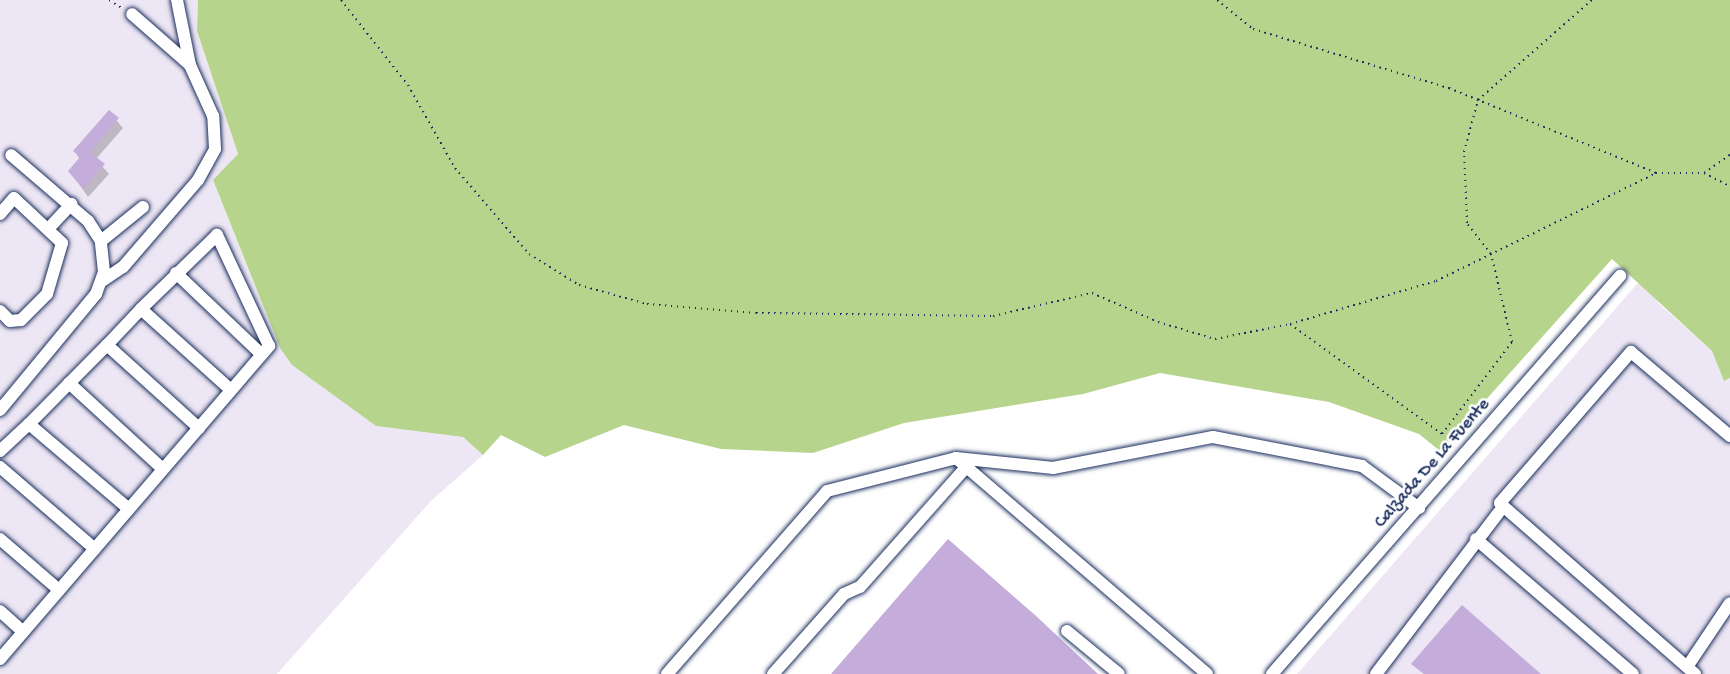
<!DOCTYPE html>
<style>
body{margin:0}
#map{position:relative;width:1730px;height:674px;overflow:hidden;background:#fff;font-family:"Gochi Hand",sans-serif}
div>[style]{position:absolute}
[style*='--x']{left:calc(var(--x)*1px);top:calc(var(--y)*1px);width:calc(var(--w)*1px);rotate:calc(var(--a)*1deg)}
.built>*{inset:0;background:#ede6f4}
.green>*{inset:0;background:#b6d48c}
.shadow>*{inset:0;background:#0003}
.building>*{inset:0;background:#c4acdb}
.path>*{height:2px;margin-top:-1px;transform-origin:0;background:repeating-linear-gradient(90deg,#1b2f5e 0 1.5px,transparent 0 6px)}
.roads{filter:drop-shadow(0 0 2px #1b2f5e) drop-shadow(0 0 2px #1b2f5e)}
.minor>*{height:12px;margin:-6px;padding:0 6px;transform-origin:6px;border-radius:6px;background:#fff}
span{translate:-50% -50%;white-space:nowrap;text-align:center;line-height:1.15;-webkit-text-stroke:5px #fff;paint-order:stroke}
.street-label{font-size:18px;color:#1b2f5e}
</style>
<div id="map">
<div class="built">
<i style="clip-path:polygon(0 0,198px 0,197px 31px,238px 155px,213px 181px,280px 348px,292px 365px,376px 426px,463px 437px,483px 455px,431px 501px,277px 674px,0 674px)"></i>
<i style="clip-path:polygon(1637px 284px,1647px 284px,1658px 303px,1712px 351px,1724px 381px,1730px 378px,1730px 674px,1297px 674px)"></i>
</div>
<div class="green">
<i style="clip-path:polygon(198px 0,1730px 0,1730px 378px,1724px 381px,1712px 351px,1612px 259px,1440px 451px,1419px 434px,1329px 402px,1160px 373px,1083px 394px,904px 423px,813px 453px,721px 449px,624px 425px,545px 457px,501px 435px,483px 455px,463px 437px,376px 426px,292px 365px,280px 348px,213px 180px,238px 154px,197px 31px)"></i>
</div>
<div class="shadow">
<i style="clip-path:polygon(109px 112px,123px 128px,96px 159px,109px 174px,88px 197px,70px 171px,80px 160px,75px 151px)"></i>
</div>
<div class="building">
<i style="clip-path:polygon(109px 110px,119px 118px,90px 152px,105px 164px,83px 189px,68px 171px,80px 157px,73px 151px)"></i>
<i style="clip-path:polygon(948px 539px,1035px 615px,1098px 674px,831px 674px)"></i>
<i style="clip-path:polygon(1462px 605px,1541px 674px,1424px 674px,1411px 664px)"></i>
</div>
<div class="path">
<i style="--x:109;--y:0;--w:15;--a:32"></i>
<i style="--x:341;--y:0;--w:108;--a:51.8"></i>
<i style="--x:408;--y:85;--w:95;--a:60.5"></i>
<i style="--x:455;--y:168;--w:113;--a:49.3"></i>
<i style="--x:529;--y:254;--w:59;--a:31.8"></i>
<i style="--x:579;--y:285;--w:71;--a:15.6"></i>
<i style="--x:647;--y:304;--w:109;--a:4.7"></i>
<i style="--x:756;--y:313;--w:237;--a:0.7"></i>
<i style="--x:993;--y:316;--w:102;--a:-13.1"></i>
<i style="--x:1092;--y:293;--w:72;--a:23.7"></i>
<i style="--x:1158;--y:322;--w:59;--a:16.6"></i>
<i style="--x:1215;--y:339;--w:76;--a:-11.3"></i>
<i style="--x:1290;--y:324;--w:152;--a:-16.4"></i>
<i style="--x:1436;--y:281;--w:245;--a:-26.1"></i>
<i style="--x:1656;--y:173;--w:48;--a:0"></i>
<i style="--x:1704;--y:173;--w:29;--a:27"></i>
<i style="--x:1217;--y:0;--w:46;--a:38.9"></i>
<i style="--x:1253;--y:29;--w:205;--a:16.8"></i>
<i style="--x:1449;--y:88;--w:224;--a:22.3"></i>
<i style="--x:1704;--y:173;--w:32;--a:-35"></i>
<i style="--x:1290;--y:324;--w:188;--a:35.9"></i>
<i style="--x:1442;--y:434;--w:116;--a:-52.7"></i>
<i style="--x:1512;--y:342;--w:90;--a:-103.4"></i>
<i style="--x:1491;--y:254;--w:39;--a:-128"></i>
<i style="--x:1467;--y:223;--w:71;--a:-92.4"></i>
<i style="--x:1464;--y:152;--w:54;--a:-74.9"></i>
<i style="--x:1478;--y:100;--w:152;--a:-41.3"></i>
</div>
<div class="roads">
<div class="minor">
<i style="--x:177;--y:0;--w:66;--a:78.7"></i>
<i style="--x:0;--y:214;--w:21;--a:-49"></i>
<i style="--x:14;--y:198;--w:66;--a:43.2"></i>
<i style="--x:62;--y:243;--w:53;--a:106.4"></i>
<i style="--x:47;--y:294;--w:37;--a:135"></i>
<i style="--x:21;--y:320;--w:11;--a:175"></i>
<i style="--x:10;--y:321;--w:14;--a:-135"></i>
<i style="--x:49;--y:228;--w:33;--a:-47"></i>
<i style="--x:101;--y:241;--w:54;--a:-39"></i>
<i style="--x:176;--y:273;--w:117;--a:43.6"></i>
<i style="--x:102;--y:281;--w:25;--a:-34"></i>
<i style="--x:123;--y:267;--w:115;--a:-49.2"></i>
<i style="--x:198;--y:180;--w:35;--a:-61"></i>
<i style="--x:215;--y:149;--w:33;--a:-93"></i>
<i style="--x:213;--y:116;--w:56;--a:-114.3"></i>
<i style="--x:190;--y:65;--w:77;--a:-138.7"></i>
<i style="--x:107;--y:345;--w:50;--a:-46.6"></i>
<i style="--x:141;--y:309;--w:121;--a:42"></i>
<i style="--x:69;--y:383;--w:127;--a:42.5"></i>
<i style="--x:0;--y:410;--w:151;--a:-50.4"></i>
<i style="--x:96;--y:294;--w:23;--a:-70"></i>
<i style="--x:104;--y:272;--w:31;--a:-96"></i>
<i style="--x:101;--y:241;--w:24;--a:-123"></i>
<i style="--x:88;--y:221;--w:101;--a:-139.4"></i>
<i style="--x:29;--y:424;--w:111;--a:-45.4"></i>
<i style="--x:107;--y:345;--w:124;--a:42.1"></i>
<i style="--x:0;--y:451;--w:40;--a:-43"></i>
<i style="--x:29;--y:424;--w:131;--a:40.4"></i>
<i style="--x:956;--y:458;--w:331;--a:40.7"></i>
<i style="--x:0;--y:467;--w:125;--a:40.8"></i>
<i style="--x:0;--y:539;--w:78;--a:40.8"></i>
<i style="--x:1476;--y:539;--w:207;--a:40.7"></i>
<i style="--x:0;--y:611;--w:31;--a:42"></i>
<i style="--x:1067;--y:631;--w:67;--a:39.6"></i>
<i style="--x:0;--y:659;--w:413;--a:-49.3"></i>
<i style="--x:269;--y:346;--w:123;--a:-115.1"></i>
<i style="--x:217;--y:235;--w:106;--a:135.8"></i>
<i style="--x:1689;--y:664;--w:73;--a:-56.1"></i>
<i style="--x:667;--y:674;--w:243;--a:-48.8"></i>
<i style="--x:827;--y:491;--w:133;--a:-14.3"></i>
<i style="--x:956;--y:458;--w:98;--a:5.9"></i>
<i style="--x:1053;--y:468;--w:163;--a:-11"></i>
<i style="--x:1213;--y:437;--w:152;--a:11"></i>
<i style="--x:1362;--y:466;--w:71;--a:36.4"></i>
<i style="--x:773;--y:674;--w:107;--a:-48.4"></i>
<i style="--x:844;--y:594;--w:17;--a:-24"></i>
<i style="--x:860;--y:587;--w:160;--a:-48.5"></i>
<i style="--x:1272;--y:674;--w:529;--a:-48.83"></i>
<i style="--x:1376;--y:674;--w:203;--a:-52.8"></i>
<i style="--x:1695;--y:674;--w:259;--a:-138.8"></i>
<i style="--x:1500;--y:503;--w:200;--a:-49.1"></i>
<i style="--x:1631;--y:352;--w:130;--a:40.3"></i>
</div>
</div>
<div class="street-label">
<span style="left:1433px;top:464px;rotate:-49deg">Calzada De La Fuente</span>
</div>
</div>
